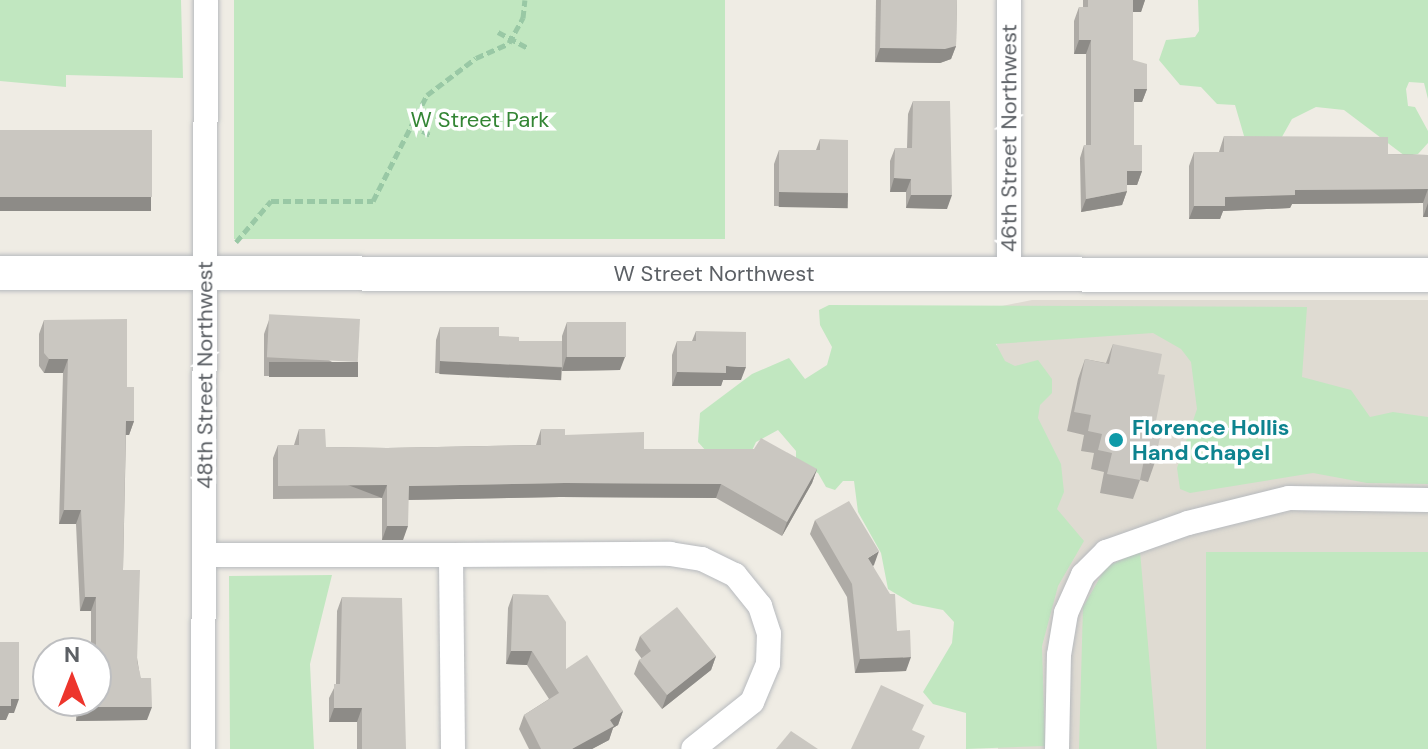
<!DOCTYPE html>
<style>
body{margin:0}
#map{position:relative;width:1428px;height:749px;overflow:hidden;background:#efece4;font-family:"DM Sans",sans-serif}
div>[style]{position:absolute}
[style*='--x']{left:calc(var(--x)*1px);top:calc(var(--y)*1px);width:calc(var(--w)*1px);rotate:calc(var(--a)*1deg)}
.education>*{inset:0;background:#dfdbd2}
.green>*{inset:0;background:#c1e7c0;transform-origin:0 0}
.path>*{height:5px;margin-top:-2.5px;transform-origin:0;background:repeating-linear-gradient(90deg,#99c8a5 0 8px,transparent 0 12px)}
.roads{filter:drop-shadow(0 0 2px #b7babe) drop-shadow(0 0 2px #b7babe)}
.street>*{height:24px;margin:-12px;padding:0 12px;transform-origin:12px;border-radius:12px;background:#fff}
.secondary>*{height:34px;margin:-17px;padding:0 17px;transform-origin:17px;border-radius:17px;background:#fff}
.path-bridge>*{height:5px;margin-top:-2.5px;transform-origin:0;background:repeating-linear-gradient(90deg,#99c8a5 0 8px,transparent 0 12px)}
.wall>*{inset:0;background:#aeaba6}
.shaded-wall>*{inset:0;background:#8d8b87;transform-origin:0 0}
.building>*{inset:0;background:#cac7c1;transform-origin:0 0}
.dots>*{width:22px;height:22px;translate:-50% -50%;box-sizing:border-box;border:4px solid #fff;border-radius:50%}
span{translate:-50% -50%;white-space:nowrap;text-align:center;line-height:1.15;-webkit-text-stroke:7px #fff;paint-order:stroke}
.park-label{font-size:22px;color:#338534}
.street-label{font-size:22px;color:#5c6065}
.culture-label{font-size:22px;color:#0d838f;font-weight:700}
.left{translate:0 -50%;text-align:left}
.north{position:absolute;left:32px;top:637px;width:80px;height:80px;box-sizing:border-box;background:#fff;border:2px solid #bebfc1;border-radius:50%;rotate:0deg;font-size:22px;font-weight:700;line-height:32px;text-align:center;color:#5c6065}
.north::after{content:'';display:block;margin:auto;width:28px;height:36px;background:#ed352c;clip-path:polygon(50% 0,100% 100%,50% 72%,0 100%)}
</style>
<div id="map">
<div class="education">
<i style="clip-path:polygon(1032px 300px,1428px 300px,1428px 749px,998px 749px,997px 307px)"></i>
</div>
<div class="green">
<i style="clip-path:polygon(0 0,181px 0,183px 78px,66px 75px,66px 87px,0 81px)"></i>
<i style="left:234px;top:0;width:491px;height:239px"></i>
<i style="clip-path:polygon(1198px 0,1428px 0,1428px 99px,1424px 83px,1409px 82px,1406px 89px,1408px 106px,1415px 107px,1428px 131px,1428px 143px,1418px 154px,1405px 156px,1344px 110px,1316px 107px,1292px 119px,1269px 160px,1251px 160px,1235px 105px,1217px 104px,1201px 87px,1180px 85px,1159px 60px,1166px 40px,1195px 37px,1199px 31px)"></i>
<i style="clip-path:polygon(829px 305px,1307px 307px,1302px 377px,1351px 390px,1370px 417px,1393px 412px,1428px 417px,1428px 484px,1367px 483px,1313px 473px,1190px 493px,1180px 489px,1177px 468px,1197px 409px,1191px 362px,1181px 349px,1153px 333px,996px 344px,1005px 361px,1015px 366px,1038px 360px,1052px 379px,1052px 393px,1040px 405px,1038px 418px,1061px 464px,1064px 492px,1057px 509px,1084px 541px,1058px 586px,1042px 646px,1045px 746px,966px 749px,966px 713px,933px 704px,923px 692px,952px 643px,954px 622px,943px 610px,913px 604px,888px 589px,881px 553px,858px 512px,854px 481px,843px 481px,835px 490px,826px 487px,818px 473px,796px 464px,796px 451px,778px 430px,756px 442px,748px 459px,707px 452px,698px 442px,700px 413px,752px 374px,789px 358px,805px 379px,827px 365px,832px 347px,820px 325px,819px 310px)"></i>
<i style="clip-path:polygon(1140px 551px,1157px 749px,1079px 749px,1083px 607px,1106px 567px)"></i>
<i style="left:1428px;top:552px;width:197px;height:222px;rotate:90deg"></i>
<i style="clip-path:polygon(332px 575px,310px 664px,314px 749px,230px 749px,229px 576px)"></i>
</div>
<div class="path">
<i style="--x:498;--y:32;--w:34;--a:28"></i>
<i style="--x:412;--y:125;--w:23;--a:29"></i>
<i style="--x:236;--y:242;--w:54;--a:-49.5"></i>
<i style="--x:271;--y:201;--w:102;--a:0"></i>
</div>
<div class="roads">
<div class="street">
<i style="--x:1009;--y:276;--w:276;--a:-90"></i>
<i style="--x:205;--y:555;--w:246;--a:0"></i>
<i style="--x:203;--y:749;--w:749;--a:-89.77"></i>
<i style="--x:453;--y:749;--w:194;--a:-90.6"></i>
<i style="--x:451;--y:555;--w:219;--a:-0.3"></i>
<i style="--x:670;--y:554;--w:32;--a:9"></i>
<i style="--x:702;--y:559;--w:37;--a:26"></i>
<i style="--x:735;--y:575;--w:40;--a:51"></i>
<i style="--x:760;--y:606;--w:29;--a:72"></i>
<i style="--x:769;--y:634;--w:30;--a:92"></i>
<i style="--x:768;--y:664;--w:41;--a:112.8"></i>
<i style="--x:752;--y:702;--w:75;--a:141.5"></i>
<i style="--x:1057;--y:749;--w:94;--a:-88.8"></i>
<i style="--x:1059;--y:655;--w:43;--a:-80.5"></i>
<i style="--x:1066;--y:613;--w:42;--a:-65.9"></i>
<i style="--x:1083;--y:575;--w:33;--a:-45"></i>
<i style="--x:1106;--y:552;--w:87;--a:-19.5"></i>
<i style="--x:1188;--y:523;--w:104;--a:-13.9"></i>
<i style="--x:1289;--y:498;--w:139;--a:0.8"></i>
</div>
<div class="secondary">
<i style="--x:0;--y:273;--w:1428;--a:0.08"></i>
</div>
</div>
<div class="path-bridge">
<i style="--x:373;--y:201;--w:119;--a:-63"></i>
<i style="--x:427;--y:95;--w:61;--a:-37.1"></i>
<i style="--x:476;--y:58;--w:36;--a:-24"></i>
<i style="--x:509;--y:43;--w:29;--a:-61"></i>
<i style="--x:523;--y:18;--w:18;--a:-84"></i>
</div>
<div class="wall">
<i style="clip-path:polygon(876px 0,957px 0,956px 46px,951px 59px,940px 63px,875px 62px)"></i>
<i style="clip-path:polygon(1083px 0,1145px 0,1141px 12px,1133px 12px,1133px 60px,1147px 89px,1142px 102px,1134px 102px,1134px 145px,1142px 171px,1137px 185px,1127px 185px,1127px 191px,1122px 205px,1081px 212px,1080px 158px,1084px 145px,1086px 145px,1086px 54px,1074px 54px,1074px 21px,1079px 7px,1083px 7px)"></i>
<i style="clip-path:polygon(913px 101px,947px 209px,906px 208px,906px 192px,890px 192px,890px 161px,895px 148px,907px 148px,908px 114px)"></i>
<i style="clip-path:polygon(1224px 136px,1388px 154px,1428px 155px,1428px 217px,1423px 217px,1423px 203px,1292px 204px,1290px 208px,1223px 211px,1220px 219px,1189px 219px,1189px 166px,1194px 152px,1219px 152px)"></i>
<i style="clip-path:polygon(820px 139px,848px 193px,843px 207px,774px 206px,774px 164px,779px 150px,816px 150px)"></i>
<i style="clip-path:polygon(44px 320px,127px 387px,134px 421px,129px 435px,126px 435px,123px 570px,147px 720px,76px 721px,76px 701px,96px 701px,96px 653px,91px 653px,91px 611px,80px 611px,76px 524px,59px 524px,63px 373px,44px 373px,39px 366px,39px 334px)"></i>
<i style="clip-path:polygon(269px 320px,353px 376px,264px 376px,264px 334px)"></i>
<i style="clip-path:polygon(567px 322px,620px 370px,562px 371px,562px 369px,558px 379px,435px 373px,436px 340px,440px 327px,519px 341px,562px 341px,562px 336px)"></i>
<i style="clip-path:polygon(696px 331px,741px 380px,723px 380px,721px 386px,672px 386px,672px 355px,677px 341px,692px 341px)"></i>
<i style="clip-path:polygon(1113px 344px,1158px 374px,1155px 426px,1155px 462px,1148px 482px,1140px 480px,1133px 499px,1100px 493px,1104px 472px,1091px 469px,1094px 453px,1081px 451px,1084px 435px,1067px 431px,1078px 379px,1085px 359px,1106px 363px)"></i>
<i style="clip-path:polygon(299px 429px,326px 447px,387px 448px,536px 445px,541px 429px,565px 435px,644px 449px,817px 469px,812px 483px,782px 536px,716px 498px,560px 497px,408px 500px,403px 540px,382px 540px,382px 498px,273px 499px,273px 458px,278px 445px,294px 445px)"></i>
<i style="clip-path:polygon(815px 520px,874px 565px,873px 566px,897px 631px,906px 671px,855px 673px,847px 597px,810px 534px)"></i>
<i style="clip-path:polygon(513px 594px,566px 669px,623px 711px,618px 725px,613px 728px,609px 740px,592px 749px,529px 749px,519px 729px,524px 715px,549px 699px,527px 665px,506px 664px,508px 608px)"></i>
<i style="clip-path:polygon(342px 597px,406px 749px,357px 749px,357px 722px,329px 722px,329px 698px,336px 684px,337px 611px)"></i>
<i style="clip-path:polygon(640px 636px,716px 656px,711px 670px,662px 709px,634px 674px,639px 660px,642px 659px,635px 650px)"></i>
</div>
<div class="shaded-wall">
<i style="clip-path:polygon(1132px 0,1145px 0,1141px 12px,1128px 12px)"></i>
<i style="clip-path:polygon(1079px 40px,1091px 40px,1086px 54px,1074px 54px)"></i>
<i style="clip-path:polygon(956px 46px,951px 59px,940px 63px,875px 62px,880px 48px)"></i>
<i style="clip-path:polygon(1134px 89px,1147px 89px,1142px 102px,1129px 102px)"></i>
<i style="clip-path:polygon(1127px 171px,1142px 171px,1137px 185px,1122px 185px)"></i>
<i style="clip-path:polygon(894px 178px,911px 179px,906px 192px,890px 192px)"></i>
<i style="clip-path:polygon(1428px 189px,1423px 203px,1292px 204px,1290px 208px,1223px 211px,1220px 219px,1189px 219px,1194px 206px,1225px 197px,1295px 190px)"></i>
<i style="clip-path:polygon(1127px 191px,1122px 205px,1081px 212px,1086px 199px)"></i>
<i style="left:779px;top:192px;width:69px;height:15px;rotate:1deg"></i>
<i style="clip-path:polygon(911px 195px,952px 195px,947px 209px,906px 208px)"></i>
<i style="left:0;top:197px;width:151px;height:14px"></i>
<i style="clip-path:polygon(1428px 203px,1428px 217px,1423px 217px)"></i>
<i style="clip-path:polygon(566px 357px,625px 357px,620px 370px,562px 371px)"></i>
<i style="clip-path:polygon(49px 359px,68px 359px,63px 373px,44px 373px)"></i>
<i style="left:440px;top:361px;width:122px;height:13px;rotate:3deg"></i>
<i style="left:269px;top:362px;width:89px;height:15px"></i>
<i style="clip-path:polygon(726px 366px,746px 367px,741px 380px,723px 380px,721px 386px,672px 386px,677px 372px)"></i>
<i style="clip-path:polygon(126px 421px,134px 421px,129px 435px,121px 435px)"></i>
<i style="clip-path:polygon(817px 469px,812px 483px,782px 536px,787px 522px)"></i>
<i style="clip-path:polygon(565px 483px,721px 484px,716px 498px,560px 497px,404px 500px,409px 486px)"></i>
<i style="left:387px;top:485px;width:14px;height:109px;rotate:111deg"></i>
<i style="clip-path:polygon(64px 510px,81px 510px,76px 524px,59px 524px)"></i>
<i style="clip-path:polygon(387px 526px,408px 526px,403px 540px,382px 540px)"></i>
<i style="clip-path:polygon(879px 551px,874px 565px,863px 571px,868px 558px)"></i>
<i style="clip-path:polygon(85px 597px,96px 597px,91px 611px,80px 611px)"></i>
<i style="clip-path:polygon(511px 651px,532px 651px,527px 665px,506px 664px)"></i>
<i style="clip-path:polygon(716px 656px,711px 670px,662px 709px,667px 695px)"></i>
<i style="clip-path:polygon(911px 657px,906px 671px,855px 673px,860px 659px)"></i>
<i style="clip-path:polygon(11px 699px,19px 699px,14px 713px,9px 713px,6px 720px,0 720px,0 706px)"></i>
<i style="clip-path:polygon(81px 707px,152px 707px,147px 720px,76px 721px)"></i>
<i style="clip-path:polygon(334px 708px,362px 708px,357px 722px,329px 722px)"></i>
<i style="clip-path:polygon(623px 711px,618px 725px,613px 728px,609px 740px,592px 749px,572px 749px,610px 720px)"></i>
</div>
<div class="building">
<i style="clip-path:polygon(881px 0,957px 0,956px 46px,945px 49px,880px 48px)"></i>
<i style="clip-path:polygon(1088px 0,1133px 0,1133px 60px,1147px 64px,1147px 89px,1134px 89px,1134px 145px,1142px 145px,1142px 171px,1127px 171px,1127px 191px,1086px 199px,1084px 145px,1091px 145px,1091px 40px,1079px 40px,1079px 7px,1088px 7px)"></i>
<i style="clip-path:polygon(913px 101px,950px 101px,952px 195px,911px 195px,911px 179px,894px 178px,895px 148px,912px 148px)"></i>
<i style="left:0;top:130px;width:152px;height:67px"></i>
<i style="clip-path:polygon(1224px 136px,1388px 137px,1388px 154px,1428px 155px,1428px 203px,1428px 189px,1295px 190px,1295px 195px,1225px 197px,1225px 206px,1194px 206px,1194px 152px,1224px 152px)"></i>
<i style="clip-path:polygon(820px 139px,848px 140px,848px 193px,779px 192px,779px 150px,820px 150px)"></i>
<i style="clip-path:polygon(127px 319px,127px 387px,134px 387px,134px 421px,126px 421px,123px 570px,140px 570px,137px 661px,141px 678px,151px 678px,152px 707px,81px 707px,81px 701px,96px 701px,96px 597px,85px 597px,81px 510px,64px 510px,68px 359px,49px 359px,44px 353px,44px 320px)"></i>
<i style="left:360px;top:319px;width:43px;height:91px;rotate:93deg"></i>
<i style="left:567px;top:322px;width:59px;height:35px"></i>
<i style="clip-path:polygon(440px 327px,499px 327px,499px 336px,519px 337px,519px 341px,562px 341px,562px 367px,440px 361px)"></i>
<i style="clip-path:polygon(696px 331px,746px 332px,746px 367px,726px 366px,726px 373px,677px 372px,677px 341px,696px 341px)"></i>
<i style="clip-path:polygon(1113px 344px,1162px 354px,1158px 374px,1165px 375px,1155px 426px,1162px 427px,1155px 462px,1144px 460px,1140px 480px,1107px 474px,1112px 453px,1098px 450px,1102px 434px,1088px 431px,1091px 415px,1074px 412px,1085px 359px,1109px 364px)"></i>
<i style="clip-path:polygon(299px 429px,325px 429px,326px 447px,387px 448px,541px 445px,541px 429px,565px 429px,565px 435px,644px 432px,644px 449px,754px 449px,761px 438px,817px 469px,787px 522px,721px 484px,565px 483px,409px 486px,408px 526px,387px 526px,387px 485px,278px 486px,278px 445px,299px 445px)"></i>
<i style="clip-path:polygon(849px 501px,879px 551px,868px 558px,890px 594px,895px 594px,897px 631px,910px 630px,911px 657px,860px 659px,852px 584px,815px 520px)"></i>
<i style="clip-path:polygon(513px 594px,548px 595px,566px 622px,566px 669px,587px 655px,623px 711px,610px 720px,614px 726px,572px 749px,541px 749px,524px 715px,559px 693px,532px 651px,511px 651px)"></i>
<i style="clip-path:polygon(342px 597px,402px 598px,406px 749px,362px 749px,362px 708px,334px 708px,334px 684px,340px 684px)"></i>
<i style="clip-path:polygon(677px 607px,716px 656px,667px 695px,639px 660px,651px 651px,640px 636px)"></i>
<i style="clip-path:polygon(0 642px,19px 642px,19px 699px,11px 699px,11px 706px,0 706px)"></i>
<i style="clip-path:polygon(881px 685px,924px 705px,912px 730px,925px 736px,919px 749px,851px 749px)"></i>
<i style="clip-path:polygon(791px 731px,818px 749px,776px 749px)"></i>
</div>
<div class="dots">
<i style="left:1116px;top:440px;background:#0f9aa8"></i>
</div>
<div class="park-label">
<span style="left:480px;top:120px">W Street Park</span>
</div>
<div class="street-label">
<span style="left:1009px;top:138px;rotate:-90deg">46th Street Northwest</span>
<span style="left:714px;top:274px">W Street Northwest</span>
<span style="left:205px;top:375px;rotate:-90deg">48th Street Northwest</span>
</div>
<div class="culture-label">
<span class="left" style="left:1132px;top:440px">Florence Hollis<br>Hand Chapel</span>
</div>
<div class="north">N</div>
</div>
